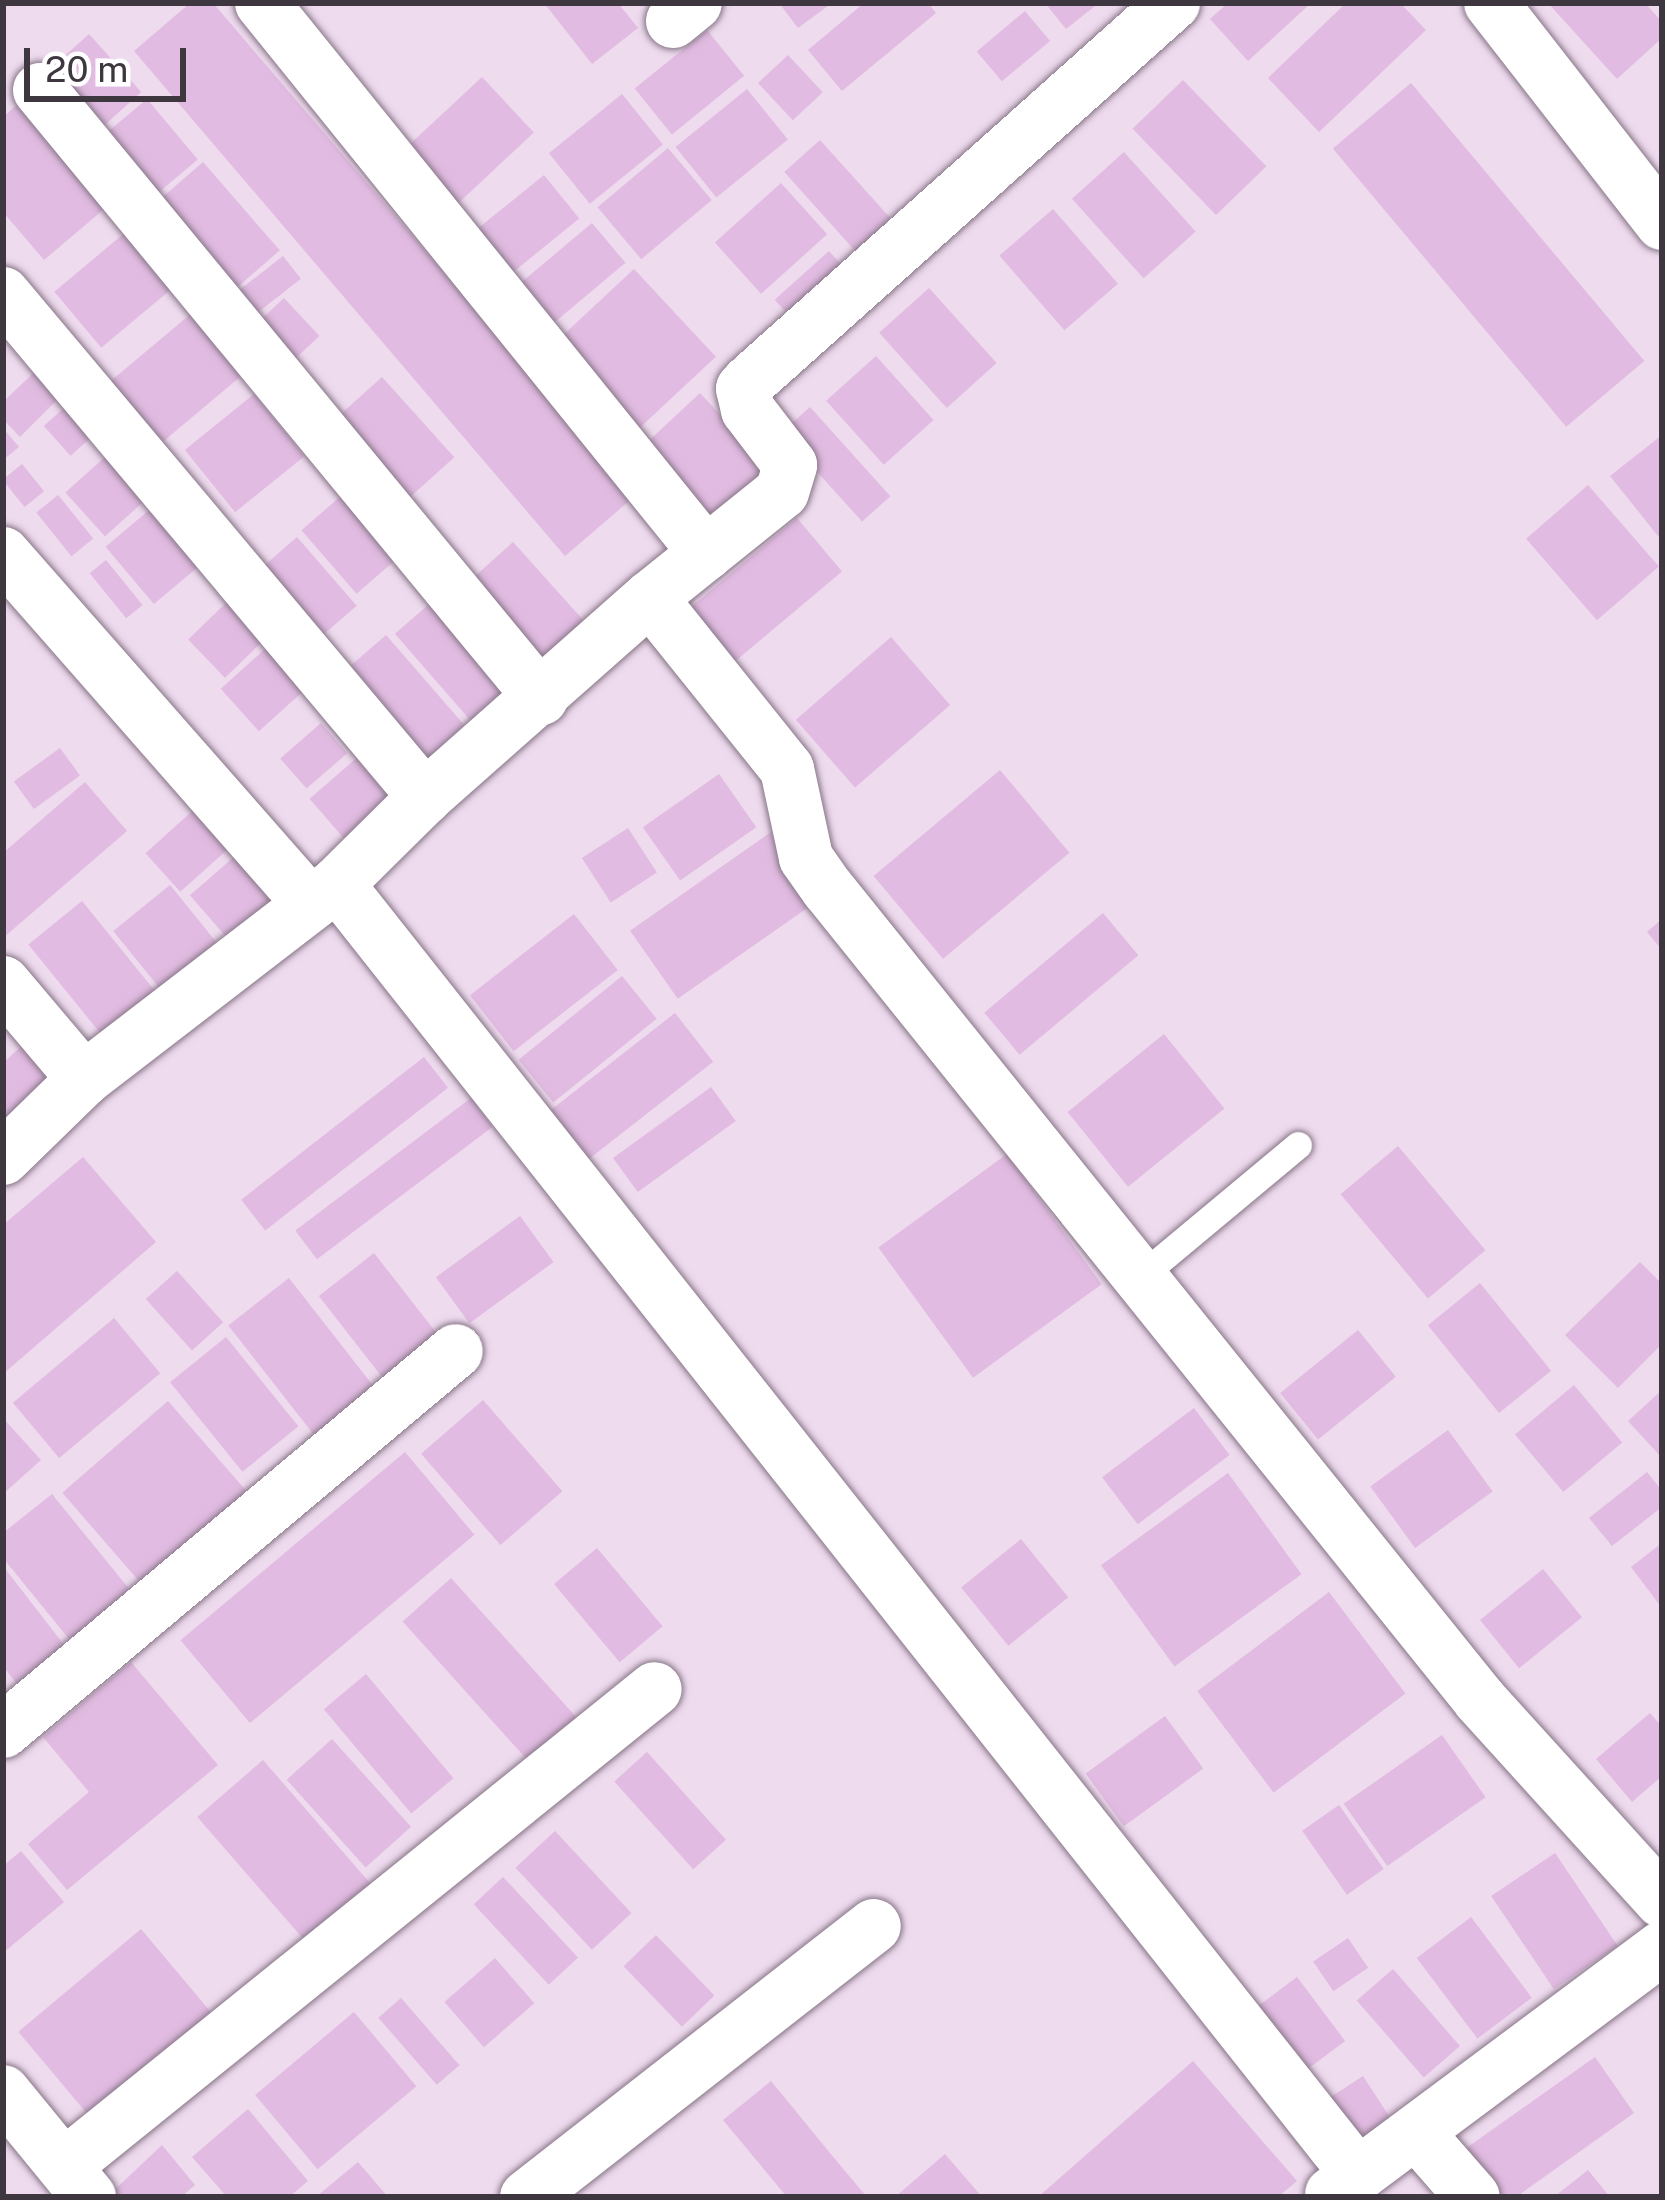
<!DOCTYPE html>
<style>
body{margin:0}
#map{position:relative;width:1665px;height:2200px;overflow:hidden;background:#eedbee;font-family:"Public Sans",sans-serif}
div>[style]{position:absolute}
[style*='--x']{left:calc(var(--x)*1px);top:calc(var(--y)*1px);width:calc(var(--w)*1px);rotate:calc(var(--a)*1deg)}
.building>*{inset:0;background:#e1bbe1;transform-origin:0 0}
.roads{filter:drop-shadow(0 0 3px #877687) drop-shadow(0 0 3px #877687)}
.lane>*{height:27px;margin:-13.5px;padding:0 13.5px;transform-origin:13.5px;border-radius:13.5px;background:#fff}
.street>*{height:54px;margin:-27px;padding:0 27px;transform-origin:27px;border-radius:27px;background:#fff}
span{translate:-50% -50%;white-space:nowrap;text-align:center;line-height:1.15;-webkit-text-stroke:9px #fff;paint-order:stroke}
.frame{position:absolute;inset:0;border:6px solid #3f373f;pointer-events:none}
.scale{position:absolute;left:24px;top:48px;width:162px;height:54px;box-sizing:border-box;border:6px solid #3f373f;border-top:0;padding-left:15px;font-size:36px;line-height:42px;white-space:nowrap;color:#3f373f;-webkit-text-stroke:9px #fff;paint-order:stroke}
</style>
<div id="map">
<div class="building">
<i style="clip-path:polygon(190px 3px,213px 3px,635px 496px,565px 556px,134px 51px)"></i>
<i style="clip-path:polygon(544px 3px,618px 3px,638px 28px,592px 64px)"></i>
<i style="clip-path:polygon(779px 3px,832px 3px,798px 28px)"></i>
<i style="clip-path:polygon(864px 3px,928px 3px,936px 13px,842px 91px,808px 50px)"></i>
<i style="clip-path:polygon(1045px 3px,1099px 3px,1066px 29px)"></i>
<i style="clip-path:polygon(1228px 3px,1311px 3px,1248px 61px,1210px 19px)"></i>
<i style="clip-path:polygon(1346px 3px,1400px 3px,1426px 30px,1319px 132px,1268px 78px)"></i>
<i style="clip-path:polygon(1548px 3px,1645px 3px,1662px 22px,1662px 38px,1617px 79px)"></i>
<i style="left:1025px;top:11px;width:39px;height:63px;rotate:50deg"></i>
<i style="left:707px;top:30px;width:59px;height:93px;rotate:51deg"></i>
<i style="left:89px;top:34px;width:78px;height:66px;rotate:48deg"></i>
<i style="left:788px;top:55px;width:51px;height:41px;rotate:47deg"></i>
<i style="left:482px;top:77px;width:76px;height:113px;rotate:47deg"></i>
<i style="left:1183px;top:80px;width:120px;height:70px;rotate:46deg"></i>
<i style="left:1411px;top:83px;width:363px;height:102px;rotate:50deg"></i>
<i style="left:747px;top:89px;width:65px;height:92px;rotate:51deg"></i>
<i style="left:622px;top:94px;width:65px;height:94px;rotate:51deg"></i>
<i style="clip-path:polygon(28px 95px,116px 199px,44px 260px,3px 212px,3px 117px)"></i>
<i style="left:147px;top:99px;width:79px;height:67px;rotate:50deg"></i>
<i style="left:820px;top:140px;width:108px;height:48px;rotate:48deg"></i>
<i style="left:668px;top:148px;width:68px;height:92px;rotate:50deg"></i>
<i style="left:1124px;top:152px;width:107px;height:70px;rotate:48deg"></i>
<i style="left:203px;top:162px;width:117px;height:69px;rotate:49deg"></i>
<i style="left:544px;top:175px;width:56px;height:101px;rotate:51deg"></i>
<i style="left:781px;top:183px;width:69px;height:89px;rotate:48deg"></i>
<i style="left:1053px;top:209px;width:99px;height:71px;rotate:49deg"></i>
<i style="left:592px;top:223px;width:52px;height:110px;rotate:50deg"></i>
<i style="left:134px;top:225px;width:73px;height:104px;rotate:50deg"></i>
<i style="left:829px;top:251px;width:27px;height:73px;rotate:48deg"></i>
<i style="left:283px;top:256px;width:29px;height:65px;rotate:52deg"></i>
<i style="left:634px;top:269px;width:120px;height:114px;rotate:47deg"></i>
<i style="left:929px;top:288px;width:101px;height:67px;rotate:48deg"></i>
<i style="left:284px;top:298px;width:52px;height:45px;rotate:47deg"></i>
<i style="left:193px;top:312px;width:80px;height:124px;rotate:50deg"></i>
<i style="left:876px;top:356px;width:86px;height:67px;rotate:48deg"></i>
<i style="clip-path:polygon(48px 359px,72px 385px,20px 437px,3px 419px,3px 402px)"></i>
<i style="left:382px;top:377px;width:108px;height:68px;rotate:48deg"></i>
<i style="left:700px;top:393px;width:100px;height:93px;rotate:47deg"></i>
<i style="left:254px;top:394px;width:80px;height:89px;rotate:51deg"></i>
<i style="left:75px;top:398px;width:40px;height:42px;rotate:48deg"></i>
<i style="left:810px;top:407px;width:120px;height:38px;rotate:48deg"></i>
<i style="clip-path:polygon(3px 428px,19px 447px,3px 460px)"></i>
<i style="clip-path:polygon(1662px 435px,1662px 541px,1610px 476px)"></i>
<i style="left:116px;top:447px;width:59px;height:68px;rotate:48deg"></i>
<i style="left:22px;top:464px;width:35px;height:25px;rotate:51deg"></i>
<i style="left:1588px;top:485px;width:108px;height:82px;rotate:49deg"></i>
<i style="left:349px;top:489px;width:84px;height:63px;rotate:49deg"></i>
<i style="left:58px;top:495px;width:56px;height:28px;rotate:51deg"></i>
<i style="left:160px;top:501px;width:75px;height:71px;rotate:50deg"></i>
<i style="left:797px;top:518px;width:70px;height:148px;rotate:50deg"></i>
<i style="left:297px;top:537px;width:91px;height:57px;rotate:49deg"></i>
<i style="left:513px;top:542px;width:118px;height:70px;rotate:48deg"></i>
<i style="left:106px;top:560px;width:58px;height:21px;rotate:51deg"></i>
<i style="left:444px;top:591px;width:133px;height:65px;rotate:49deg"></i>
<i style="left:227px;top:602px;width:53px;height:54px;rotate:46deg"></i>
<i style="left:386px;top:635px;width:138px;height:66px;rotate:49deg"></i>
<i style="left:891px;top:637px;width:90px;height:126px;rotate:49deg"></i>
<i style="left:275px;top:640px;width:57px;height:73px;rotate:48deg"></i>
<i style="left:321px;top:723px;width:40px;height:54px;rotate:49deg"></i>
<i style="left:60px;top:748px;width:34px;height:57px;rotate:54deg"></i>
<i style="left:367px;top:749px;width:63px;height:76px;rotate:49deg"></i>
<i style="left:1000px;top:770px;width:108px;height:165px;rotate:50deg"></i>
<i style="left:719px;top:774px;width:65px;height:93px;rotate:55deg"></i>
<i style="clip-path:polygon(85px 782px,127px 831px,3px 938px,3px 853px)"></i>
<i style="left:199px;top:805px;width:52px;height:72px;rotate:48deg"></i>
<i style="left:628px;top:828px;width:53px;height:55px;rotate:57deg"></i>
<i style="left:771px;top:832px;width:83px;height:172px;rotate:55deg"></i>
<i style="left:242px;top:850px;width:68px;height:69px;rotate:49deg"></i>
<i style="left:170px;top:885px;width:85px;height:73px;rotate:51deg"></i>
<i style="left:82px;top:901px;width:120px;height:69px;rotate:51deg"></i>
<i style="left:1103px;top:913px;width:55px;height:155px;rotate:50deg"></i>
<i style="left:574px;top:914px;width:71px;height:132px;rotate:52deg"></i>
<i style="clip-path:polygon(1662px 919px,1662px 950px,1647px 932px)"></i>
<i style="left:622px;top:976px;width:55px;height:133px;rotate:51deg"></i>
<i style="left:675px;top:1013px;width:62px;height:158px;rotate:52deg"></i>
<i style="left:1164px;top:1034px;width:96px;height:124px;rotate:51deg"></i>
<i style="clip-path:polygon(28px 1040px,60px 1076px,3px 1121px,3px 1063px)"></i>
<i style="left:424px;top:1057px;width:39px;height:232px;rotate:52deg"></i>
<i style="left:711px;top:1087px;width:42px;height:121px;rotate:54deg"></i>
<i style="left:471px;top:1098px;width:36px;height:220px;rotate:53deg"></i>
<i style="left:1398px;top:1146px;width:136px;height:75px;rotate:50deg"></i>
<i style="left:1007px;top:1154px;width:161px;height:159px;rotate:54deg"></i>
<i style="clip-path:polygon(83px 1157px,156px 1242px,3px 1374px,3px 1225px)"></i>
<i style="left:520px;top:1216px;width:57px;height:104px;rotate:54deg"></i>
<i style="left:374px;top:1253px;width:103px;height:70px;rotate:52deg"></i>
<i style="clip-path:polygon(1640px 1262px,1662px 1284px,1662px 1344px,1618px 1388px,1565px 1335px)"></i>
<i style="left:177px;top:1271px;width:69px;height:42px;rotate:48deg"></i>
<i style="left:289px;top:1278px;width:143px;height:77px;rotate:52deg"></i>
<i style="left:1480px;top:1283px;width:113px;height:67px;rotate:51deg"></i>
<i style="left:114px;top:1318px;width:72px;height:132px;rotate:50deg"></i>
<i style="left:1358px;top:1330px;width:60px;height:100px;rotate:51deg"></i>
<i style="left:226px;top:1337px;width:115px;height:72px;rotate:51deg"></i>
<i style="left:1574px;top:1385px;width:75px;height:77px;rotate:50deg"></i>
<i style="clip-path:polygon(1662px 1390px,1662px 1458px,1628px 1421px)"></i>
<i style="left:483px;top:1400px;width:121px;height:82px;rotate:49deg"></i>
<i style="left:168px;top:1401px;width:123px;height:140px;rotate:49deg"></i>
<i style="left:1194px;top:1408px;width:59px;height:115px;rotate:53deg"></i>
<i style="clip-path:polygon(3px 1418px,41px 1460px,3px 1494px)"></i>
<i style="left:1448px;top:1430px;width:76px;height:96px;rotate:54deg"></i>
<i style="left:405px;top:1452px;width:108px;height:293px;rotate:50deg"></i>
<i style="clip-path:polygon(1647px 1472px,1662px 1491px,1662px 1507px,1612px 1546px,1589px 1518px)"></i>
<i style="left:1228px;top:1473px;width:125px;height:157px;rotate:54deg"></i>
<i style="clip-path:polygon(52px 1494px,139px 1601px,78px 1650px,3px 1558px,3px 1533px)"></i>
<i style="left:1021px;top:1539px;width:75px;height:77px;rotate:51deg"></i>
<i style="clip-path:polygon(1662px 1543px,1662px 1608px,1631px 1567px)"></i>
<i style="left:597px;top:1548px;width:102px;height:56px;rotate:50deg"></i>
<i style="clip-path:polygon(3px 1566px,68px 1650px,20px 1688px,3px 1666px)"></i>
<i style="left:1543px;top:1569px;width:62px;height:81px;rotate:51deg"></i>
<i style="left:451px;top:1578px;width:188px;height:65px;rotate:48deg"></i>
<i style="left:1329px;top:1592px;width:127px;height:165px;rotate:53deg"></i>
<i style="clip-path:polygon(131px 1662px,218px 1765px,67px 1890px,28px 1844px,89px 1792px,43px 1737px)"></i>
<i style="left:366px;top:1674px;width:136px;height:55px;rotate:50deg"></i>
<i style="clip-path:polygon(1650px 1713px,1662px 1727px,1662px 1776px,1632px 1802px,1596px 1759px)"></i>
<i style="left:1165px;top:1716px;width:65px;height:98px;rotate:54deg"></i>
<i style="left:1442px;top:1735px;width:76px;height:120px;rotate:55deg"></i>
<i style="left:332px;top:1739px;width:118px;height:61px;rotate:48deg"></i>
<i style="left:647px;top:1752px;width:118px;height:44px;rotate:48deg"></i>
<i style="left:263px;top:1760px;width:166px;height:87px;rotate:49deg"></i>
<i style="left:1339px;top:1805px;width:78px;height:45px;rotate:55deg"></i>
<i style="left:555px;top:1831px;width:112px;height:54px;rotate:47deg"></i>
<i style="clip-path:polygon(21px 1851px,64px 1902px,3px 1953px,3px 1866px)"></i>
<i style="left:1555px;top:1853px;width:112px;height:77px;rotate:56deg"></i>
<i style="left:503px;top:1877px;width:110px;height:40px;rotate:47deg"></i>
<i style="left:1471px;top:1917px;width:101px;height:68px;rotate:53deg"></i>
<i style="left:141px;top:1929px;width:116px;height:160px;rotate:50deg"></i>
<i style="left:656px;top:1935px;width:84px;height:45px;rotate:46deg"></i>
<i style="left:1348px;top:1938px;width:36px;height:42px;rotate:56deg"></i>
<i style="left:495px;top:1958px;width:60px;height:67px;rotate:49deg"></i>
<i style="left:1393px;top:1969px;width:102px;height:48px;rotate:49deg"></i>
<i style="left:1297px;top:1977px;width:80px;height:55px;rotate:53deg"></i>
<i style="left:401px;top:1998px;width:89px;height:30px;rotate:49deg"></i>
<i style="left:354px;top:2012px;width:97px;height:129px;rotate:50deg"></i>
<i style="clip-path:polygon(1595px 2057px,1634px 2113px,1516px 2197px,1499px 2197px,1465px 2149px)"></i>
<i style="clip-path:polygon(1193px 2061px,1297px 2181px,1278px 2197px,1038px 2197px)"></i>
<i style="left:1363px;top:2076px;width:54px;height:50px;rotate:57deg"></i>
<i style="clip-path:polygon(771px 2081px,839px 2164px,867px 2197px,787px 2197px,723px 2120px)"></i>
<i style="clip-path:polygon(248px 2109px,308px 2181px,289px 2197px,227px 2197px,192px 2157px)"></i>
<i style="clip-path:polygon(162px 2145px,195px 2185px,181px 2197px,107px 2197px)"></i>
<i style="clip-path:polygon(945px 2154px,982px 2197px,895px 2197px)"></i>
<i style="clip-path:polygon(358px 2162px,388px 2197px,316px 2197px)"></i>
<i style="clip-path:polygon(1588px 2170px,1610px 2197px,1554px 2197px)"></i>
</div>
<div class="roads">
<div class="lane">
<i style="--x:1142;--y:1275;--w:203;--a:-39.8"></i>
</div>
<div class="street">
<i style="--x:262;--y:3;--w:707;--a:51.09"></i>
<i style="--x:1491;--y:3;--w:279;--a:52.1"></i>
<i style="--x:673;--y:21;--w:28;--a:-39"></i>
<i style="--x:40;--y:90;--w:788;--a:50.51"></i>
<i style="--x:3;--y:294;--w:657;--a:50"></i>
<i style="--x:3;--y:554;--w:465;--a:48.7"></i>
<i style="--x:650;--y:598;--w:219;--a:51.3"></i>
<i style="--x:787;--y:769;--w:91;--a:77.9"></i>
<i style="--x:806;--y:858;--w:38;--a:55"></i>
<i style="--x:828;--y:889;--w:1041;--a:51.2"></i>
<i style="--x:1480;--y:1700;--w:271;--a:47.8"></i>
<i style="--x:337;--y:884;--w:1646;--a:51.66"></i>
<i style="--x:3;--y:983;--w:126;--a:49.8"></i>
<i style="--x:3;--y:1158;--w:113;--a:-44.3"></i>
<i style="--x:84;--y:1079;--w:319;--a:-37.6"></i>
<i style="--x:337;--y:884;--w:124;--a:-44.7"></i>
<i style="--x:425;--y:797;--w:300;--a:-41.5"></i>
<i style="--x:650;--y:598;--w:169;--a:-38.8"></i>
<i style="--x:782;--y:492;--w:28;--a:-73"></i>
<i style="--x:790;--y:465;--w:69;--a:-127.4"></i>
<i style="--x:748;--y:410;--w:22;--a:-103"></i>
<i style="--x:743;--y:389;--w:9;--a:-49"></i>
<i style="--x:749;--y:382;--w:569;--a:-41.79"></i>
<i style="--x:3;--y:1731;--w:591;--a:-39.99"></i>
<i style="--x:3;--y:2092;--w:136;--a:50.7"></i>
<i style="--x:1416;--y:2132;--w:86;--a:48.8"></i>
<i style="--x:64;--y:2166;--w:759;--a:-38.91"></i>
<i style="--x:1332;--y:2194;--w:412;--a:-36.7"></i>
<i style="--x:527;--y:2197;--w:440;--a:-38"></i>
</div>
</div>
<div class="frame"></div>
<div class="scale">20 m</div>
</div>
